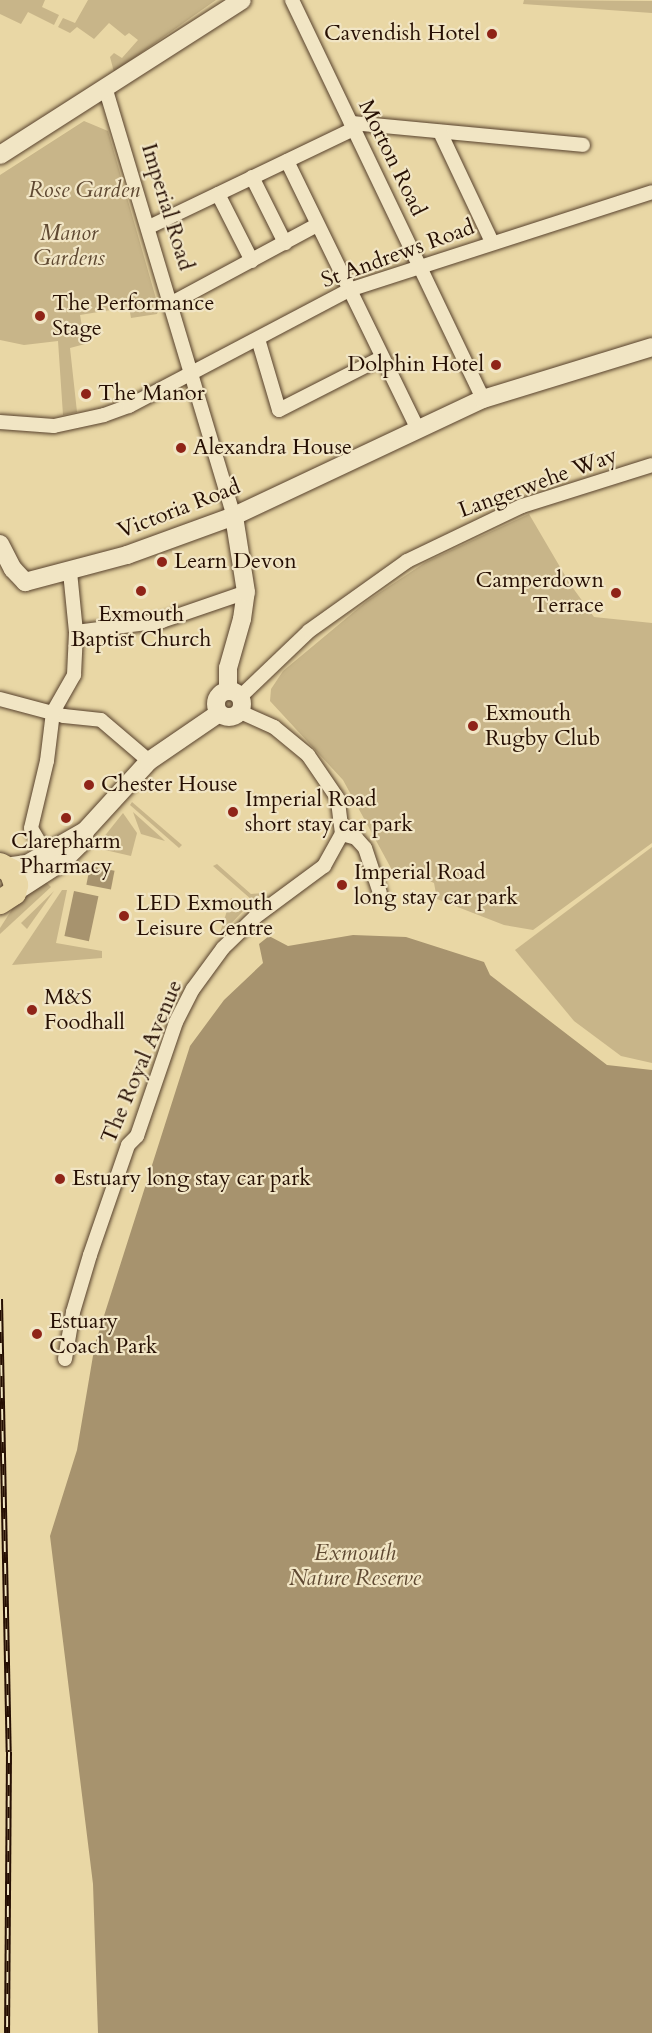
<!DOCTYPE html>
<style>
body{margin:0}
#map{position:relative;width:652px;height:2033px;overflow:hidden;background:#e9d7a5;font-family:Cardo,serif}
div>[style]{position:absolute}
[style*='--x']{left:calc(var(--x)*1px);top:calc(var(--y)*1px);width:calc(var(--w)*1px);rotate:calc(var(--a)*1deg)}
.green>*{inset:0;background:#c8b589}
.water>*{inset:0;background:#a7936e;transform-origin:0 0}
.roads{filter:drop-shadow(0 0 2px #57412c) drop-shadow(0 0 2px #57412c)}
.street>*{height:14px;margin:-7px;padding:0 7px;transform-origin:7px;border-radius:7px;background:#f1e5c4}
.secondary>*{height:18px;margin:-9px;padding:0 9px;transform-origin:9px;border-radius:9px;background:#f1e5c4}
.secondary>.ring{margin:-9px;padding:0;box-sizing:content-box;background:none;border:18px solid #f1e5c4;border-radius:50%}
.highway>*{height:24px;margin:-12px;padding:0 12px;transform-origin:12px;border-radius:12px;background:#e9d7a5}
.rail>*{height:6px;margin-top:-3px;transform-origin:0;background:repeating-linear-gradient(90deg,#f1e5c4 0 11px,#260f03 0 22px);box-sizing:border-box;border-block:2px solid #260f03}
.dots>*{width:16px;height:16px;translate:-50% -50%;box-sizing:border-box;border:3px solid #f1e5c4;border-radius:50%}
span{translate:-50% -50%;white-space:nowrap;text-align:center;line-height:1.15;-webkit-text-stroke:4.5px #f1e5c4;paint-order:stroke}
.poi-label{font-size:22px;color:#260f03}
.right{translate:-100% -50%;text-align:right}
.left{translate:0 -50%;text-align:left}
.street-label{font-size:22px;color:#260f03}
.park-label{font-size:22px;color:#5f4932;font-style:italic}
</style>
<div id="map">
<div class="green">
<i style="clip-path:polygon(0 0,45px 0,42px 7px,59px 15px,54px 25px,28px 12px,21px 24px,0 14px)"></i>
<i style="clip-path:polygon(88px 0,216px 0,114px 72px,110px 57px,114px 53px,122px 58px,138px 40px,129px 33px,125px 36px,109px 23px,94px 39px,77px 27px,70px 33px,58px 27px,63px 18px,75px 23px)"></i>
<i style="clip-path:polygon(524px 0,652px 1px,652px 13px,523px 4px)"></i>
<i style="clip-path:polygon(84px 121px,108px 131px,159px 309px,157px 314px,131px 318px,129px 307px,80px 315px,85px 344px,70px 348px,77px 412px,63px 415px,58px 341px,24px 345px,0 340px,0 175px)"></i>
<i style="clip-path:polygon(529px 514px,570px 584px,594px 617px,652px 623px,652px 843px,533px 930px,504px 925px,437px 899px,434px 883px,401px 868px,392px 870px,343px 780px,270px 701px,271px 689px,283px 671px,367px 601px,426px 562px)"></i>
<i style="clip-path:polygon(132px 802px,182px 845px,179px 848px,130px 805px)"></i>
<i style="clip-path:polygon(133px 812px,162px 838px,165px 841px,141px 834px)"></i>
<i style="clip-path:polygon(123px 813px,137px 833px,131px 856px,105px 850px,103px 838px)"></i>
<i style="clip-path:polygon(652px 847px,652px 1063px,621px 1056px,574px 1021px,515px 950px)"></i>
<i style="clip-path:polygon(217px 864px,251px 894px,263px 893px,252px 900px,213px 866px)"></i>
<i style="clip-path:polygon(46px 882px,51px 887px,0 934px,0 928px,18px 900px)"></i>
<i style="clip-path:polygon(62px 890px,67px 890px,56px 943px,102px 951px,102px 958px,12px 965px)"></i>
<i style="clip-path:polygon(54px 891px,27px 929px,21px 923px)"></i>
<i style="clip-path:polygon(231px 898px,244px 910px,219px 936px)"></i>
</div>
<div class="water">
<i style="left:90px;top:866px;width:25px;height:19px;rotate:11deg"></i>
<i style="left:74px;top:891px;width:25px;height:46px;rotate:12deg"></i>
<i style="clip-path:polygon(353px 935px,406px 937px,484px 962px,490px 975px,607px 1065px,652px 1070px,652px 2033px,98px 2033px,93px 1884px,50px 1536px,77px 1450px,95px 1344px,190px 1046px,224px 1000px,263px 963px,259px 944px,269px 936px,288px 946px)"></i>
</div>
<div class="roads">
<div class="street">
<i style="--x:292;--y:0;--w:442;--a:64.4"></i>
<i style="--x:105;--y:87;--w:448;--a:73.3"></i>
<i style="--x:351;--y:123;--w:233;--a:5.4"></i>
<i style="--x:440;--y:132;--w:122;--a:64.7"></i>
<i style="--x:287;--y:161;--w:297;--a:64"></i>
<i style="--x:252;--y:177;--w:74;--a:63.4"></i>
<i style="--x:218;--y:194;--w:75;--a:63.1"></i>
<i style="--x:149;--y:227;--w:227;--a:-25.6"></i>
<i style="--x:172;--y:303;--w:165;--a:-28.3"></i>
<i style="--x:258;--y:339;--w:74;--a:73.5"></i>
<i style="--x:279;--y:410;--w:114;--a:-27"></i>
<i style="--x:0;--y:422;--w:54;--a:4.2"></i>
<i style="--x:54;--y:426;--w:51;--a:-12.4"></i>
<i style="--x:104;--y:415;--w:27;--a:-20"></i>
<i style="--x:129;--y:406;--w:249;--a:-27.8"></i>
<i style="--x:349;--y:290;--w:318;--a:-17.9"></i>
<i style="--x:76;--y:632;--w:87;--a:-7.3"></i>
<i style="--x:162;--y:621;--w:89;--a:-19"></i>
<i style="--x:240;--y:697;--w:95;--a:-43.7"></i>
<i style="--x:309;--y:631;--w:120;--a:-35.5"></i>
<i style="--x:407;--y:561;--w:127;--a:-25.6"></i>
<i style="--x:522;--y:506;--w:136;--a:-17.5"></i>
<i style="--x:0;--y:699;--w:66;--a:14.9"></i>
<i style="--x:64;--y:716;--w:37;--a:6"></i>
<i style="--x:101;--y:720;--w:63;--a:40.5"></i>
<i style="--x:342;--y:834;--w:15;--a:16"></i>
<i style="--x:356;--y:838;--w:13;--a:48"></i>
<i style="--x:365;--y:848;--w:47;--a:71.6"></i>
<i style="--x:47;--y:855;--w:31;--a:-121"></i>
<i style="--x:31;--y:828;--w:69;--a:-76.6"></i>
<i style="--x:47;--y:761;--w:49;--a:-83"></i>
<i style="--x:53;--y:712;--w:43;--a:-60.4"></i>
<i style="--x:74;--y:675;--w:43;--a:-87.3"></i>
<i style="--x:76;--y:632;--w:60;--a:-95.7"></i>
<i style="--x:65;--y:1359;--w:48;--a:-80.3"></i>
<i style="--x:73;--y:1312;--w:59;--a:-73.4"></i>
<i style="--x:90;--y:1255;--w:116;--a:-70.9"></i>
<i style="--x:128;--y:1145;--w:13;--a:-45"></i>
<i style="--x:137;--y:1136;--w:120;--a:-71.1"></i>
<i style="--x:176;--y:1022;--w:37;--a:-63"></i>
<i style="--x:193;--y:989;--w:51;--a:-53.8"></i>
<i style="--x:223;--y:948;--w:45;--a:-44.1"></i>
<i style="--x:255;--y:917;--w:86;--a:-36.5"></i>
<i style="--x:324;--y:866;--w:37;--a:-61"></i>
<i style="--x:342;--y:834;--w:35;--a:-97"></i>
<i style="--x:338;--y:799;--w:53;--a:-124.3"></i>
<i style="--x:308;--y:755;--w:44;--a:-140.5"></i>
<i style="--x:274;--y:727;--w:37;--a:-156"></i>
</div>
<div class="secondary">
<i style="--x:0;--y:155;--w:287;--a:-32.6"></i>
<i style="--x:0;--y:544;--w:28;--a:63"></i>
<i style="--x:13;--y:569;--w:18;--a:47"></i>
<i style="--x:25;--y:582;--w:106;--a:-14.8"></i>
<i style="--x:127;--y:555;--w:114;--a:-20"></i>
<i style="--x:234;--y:516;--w:275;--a:-25.2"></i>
<i style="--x:483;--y:399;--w:177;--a:-17.1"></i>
<i class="ring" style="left:216px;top:691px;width:8px;height:8px"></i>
<i style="--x:228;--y:691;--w:23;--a:-90"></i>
<i style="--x:228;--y:668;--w:51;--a:-74.1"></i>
<i style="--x:242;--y:619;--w:27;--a:-82"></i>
<i style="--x:246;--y:592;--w:77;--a:-99"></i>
<i style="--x:5;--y:867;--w:22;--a:-8"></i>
<i style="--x:27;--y:864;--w:67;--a:-29.6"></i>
<i style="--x:85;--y:831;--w:95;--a:-47.6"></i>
<i style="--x:149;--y:761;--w:85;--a:-34.4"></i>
<i style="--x:14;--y:893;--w:57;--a:-32.9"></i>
<i style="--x:62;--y:862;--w:25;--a:-45"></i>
<i style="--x:80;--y:844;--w:12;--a:-66"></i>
</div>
<div class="highway">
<i style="--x:0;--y:865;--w:13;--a:29"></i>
<i style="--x:11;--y:871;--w:15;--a:70"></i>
<i style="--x:16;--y:885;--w:8;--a:104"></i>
<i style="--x:14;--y:893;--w:17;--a:147"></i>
</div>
</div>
<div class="rail">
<i style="--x:0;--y:1299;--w:453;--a:88.9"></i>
<i style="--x:9;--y:1752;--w:281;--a:90.4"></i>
</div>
<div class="dots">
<i style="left:492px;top:34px;background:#8f2418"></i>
<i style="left:40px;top:316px;background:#8f2418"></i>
<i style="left:496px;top:365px;background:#8f2418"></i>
<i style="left:86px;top:394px;background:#8f2418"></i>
<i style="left:181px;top:448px;background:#8f2418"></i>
<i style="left:162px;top:562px;background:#8f2418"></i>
<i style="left:141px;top:591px;background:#8f2418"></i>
<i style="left:616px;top:593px;background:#8f2418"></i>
<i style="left:473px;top:726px;background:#8f2418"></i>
<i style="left:89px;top:785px;background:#8f2418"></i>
<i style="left:233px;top:812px;background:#8f2418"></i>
<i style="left:66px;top:818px;background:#8f2418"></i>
<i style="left:342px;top:885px;background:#8f2418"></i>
<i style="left:124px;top:916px;background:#8f2418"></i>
<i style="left:32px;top:1010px;background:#8f2418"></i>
<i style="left:60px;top:1179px;background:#8f2418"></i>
<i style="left:37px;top:1334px;background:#8f2418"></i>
</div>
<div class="poi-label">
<span class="right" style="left:480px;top:34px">Cavendish Hotel</span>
<span class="left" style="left:52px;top:316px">The Performance<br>Stage</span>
<span class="right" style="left:484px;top:365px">Dolphin Hotel</span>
<span class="left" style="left:98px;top:394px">The Manor</span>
<span class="left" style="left:193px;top:448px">Alexandra House</span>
<span class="left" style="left:174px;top:562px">Learn Devon</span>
<span class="right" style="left:604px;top:593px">Camperdown<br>Terrace</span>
<span style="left:141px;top:627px">Exmouth<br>Baptist Church</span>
<span class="left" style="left:485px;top:726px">Exmouth<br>Rugby Club</span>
<span class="left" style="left:101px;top:785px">Chester House</span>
<span class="left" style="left:245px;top:812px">Imperial Road<br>short stay car park</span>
<span style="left:66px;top:854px">Clarepharm<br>Pharmacy</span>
<span class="left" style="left:354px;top:885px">Imperial Road<br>long stay car park</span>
<span class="left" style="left:136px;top:916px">LED Exmouth<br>Leisure Centre</span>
<span class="left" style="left:44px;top:1010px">M&amp;S<br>Foodhall</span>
<span class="left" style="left:72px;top:1179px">Estuary long stay car park</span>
<span class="left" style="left:49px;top:1334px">Estuary<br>Coach Park</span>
</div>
<div class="street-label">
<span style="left:392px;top:158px;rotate:64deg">Morton Road</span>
<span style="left:167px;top:207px;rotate:73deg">Imperial Road</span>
<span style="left:398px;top:254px;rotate:-20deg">St Andrews Road</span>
<span style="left:538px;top:483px;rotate:-20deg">Langerwehe Way</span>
<span style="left:179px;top:509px;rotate:-21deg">Victoria Road</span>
<span style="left:142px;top:1062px;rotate:-67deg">The Royal Avenue</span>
</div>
<div class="park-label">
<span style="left:84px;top:191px">Rose Garden</span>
<span style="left:69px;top:246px">Manor<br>Gardens</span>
<span style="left:355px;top:1566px">Exmouth<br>Nature Reserve</span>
</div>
</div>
